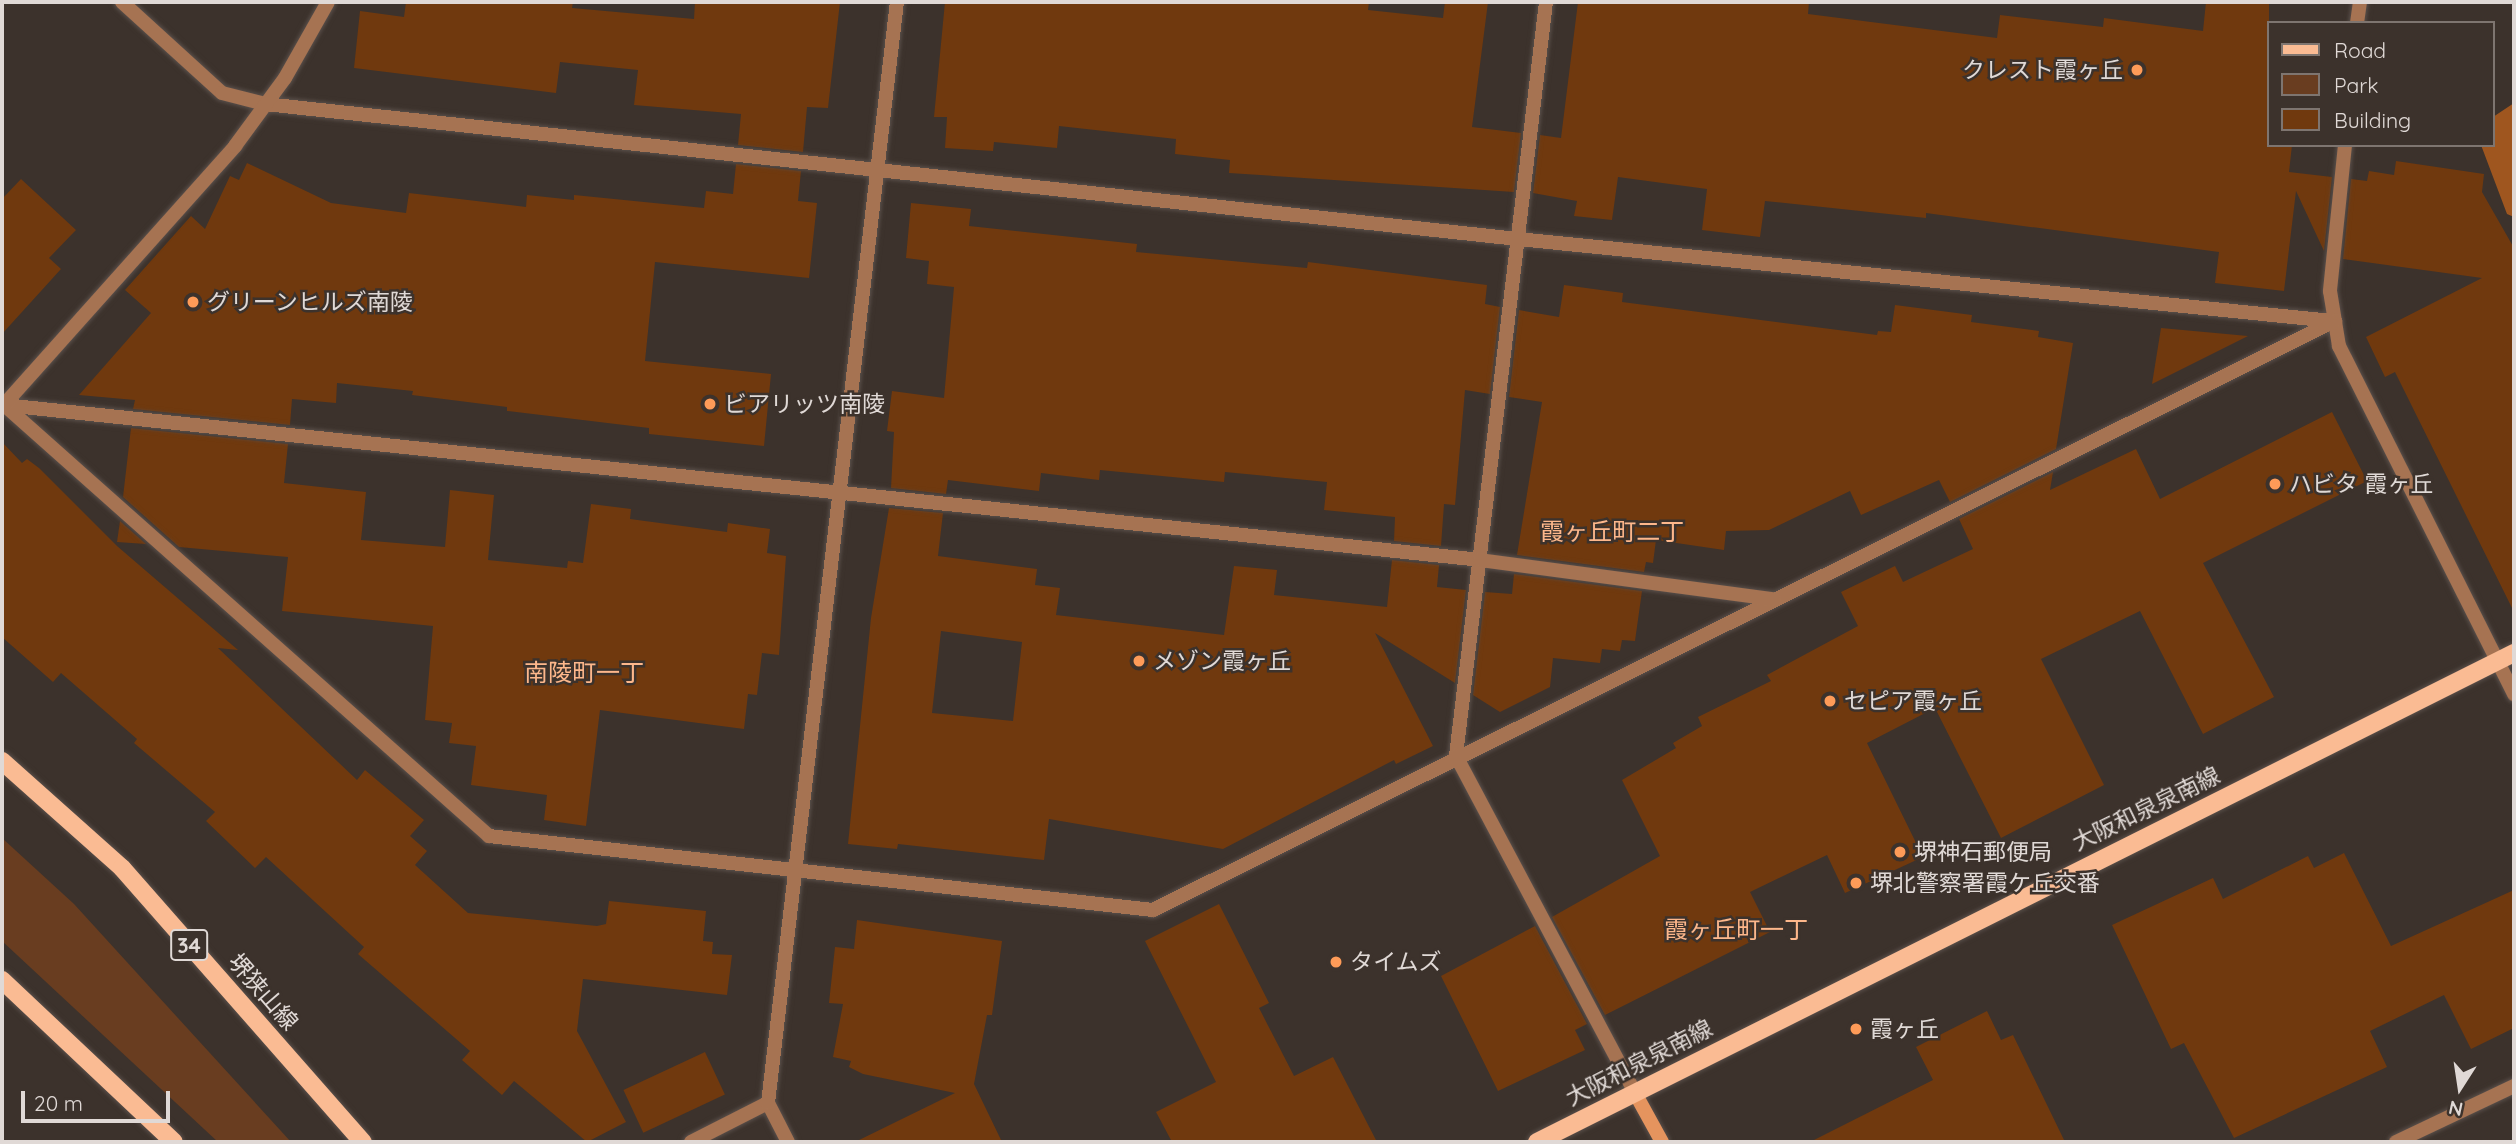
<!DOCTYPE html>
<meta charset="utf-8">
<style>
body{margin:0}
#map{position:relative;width:2516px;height:1144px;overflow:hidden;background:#3c322c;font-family:Quicksand,"Noto Sans JP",sans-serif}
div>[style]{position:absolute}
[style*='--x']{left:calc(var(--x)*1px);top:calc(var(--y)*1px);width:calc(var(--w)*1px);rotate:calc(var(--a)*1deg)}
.green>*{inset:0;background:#693d20}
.forest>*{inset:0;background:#9f561f}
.building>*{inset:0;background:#70390e;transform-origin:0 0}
.roads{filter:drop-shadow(0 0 2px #5a504b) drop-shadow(0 0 2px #5a504b)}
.minor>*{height:14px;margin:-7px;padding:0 7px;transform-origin:7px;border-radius:7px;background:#a67352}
.tertiary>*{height:14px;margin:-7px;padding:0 7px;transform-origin:7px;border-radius:7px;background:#a67352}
.secondary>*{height:14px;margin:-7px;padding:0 7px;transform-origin:7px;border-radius:7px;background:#e5945e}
.primary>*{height:18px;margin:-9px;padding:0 9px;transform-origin:9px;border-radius:9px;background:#fabb93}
.dots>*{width:19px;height:19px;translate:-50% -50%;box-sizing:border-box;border:4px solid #3c322c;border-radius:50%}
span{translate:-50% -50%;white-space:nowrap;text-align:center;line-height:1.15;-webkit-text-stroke:5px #3c322c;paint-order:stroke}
.shield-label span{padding:2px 5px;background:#3c322c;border:2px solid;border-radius:5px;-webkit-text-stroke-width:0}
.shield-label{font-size:21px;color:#e0d9d6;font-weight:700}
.poi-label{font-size:23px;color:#e0d9d6}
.right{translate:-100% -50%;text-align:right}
.left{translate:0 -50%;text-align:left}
.street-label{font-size:23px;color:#e0d9d6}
.neighbourhood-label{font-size:24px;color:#fdb78b}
.frame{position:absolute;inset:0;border:4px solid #e0d9d6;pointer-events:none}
.legend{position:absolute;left:2267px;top:21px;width:228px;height:126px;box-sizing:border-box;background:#3c322c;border:2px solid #7e7570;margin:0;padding:9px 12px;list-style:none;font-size:21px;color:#e0d9d6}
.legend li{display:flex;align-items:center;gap:14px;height:35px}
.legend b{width:35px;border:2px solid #7e7570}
.north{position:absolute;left:2425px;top:1053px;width:70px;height:70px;-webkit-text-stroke:5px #3c322c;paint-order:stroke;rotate:192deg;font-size:19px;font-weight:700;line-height:28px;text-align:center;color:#e0d9d6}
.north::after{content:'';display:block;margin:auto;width:24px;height:32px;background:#e0d9d6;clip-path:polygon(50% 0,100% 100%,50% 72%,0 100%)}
.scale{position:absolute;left:21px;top:1091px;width:149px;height:32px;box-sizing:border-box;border:4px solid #e0d9d6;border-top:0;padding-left:9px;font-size:21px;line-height:24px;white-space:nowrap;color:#e0d9d6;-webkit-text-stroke:5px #3c322c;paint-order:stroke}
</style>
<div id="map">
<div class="green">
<i style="clip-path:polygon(2px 838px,74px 904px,291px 1142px,218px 1142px,2px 941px)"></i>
</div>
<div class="forest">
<i style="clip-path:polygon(2514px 103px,2514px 217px,2507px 214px,2481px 145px,2493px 145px,2493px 117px)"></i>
</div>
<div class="building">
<i style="clip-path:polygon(406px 2px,573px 2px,572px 8px,694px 19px,695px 2px,840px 2px,828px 108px,807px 107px,803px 152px,738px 145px,741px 114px,634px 105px,638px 70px,560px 62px,556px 93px,354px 68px,360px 11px,404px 17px)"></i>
<i style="clip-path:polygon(945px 2px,1369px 2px,1368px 10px,1443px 18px,1445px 2px,1488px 2px,1472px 127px,1521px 133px,1514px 192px,1229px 173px,1230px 160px,1175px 154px,1176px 139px,1059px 126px,1057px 148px,994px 142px,993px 151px,945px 148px,947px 117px,934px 117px)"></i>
<i style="clip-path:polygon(1578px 2px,1809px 2px,1808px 14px,1997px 38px,2000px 15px,2103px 27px,2104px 18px,2203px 31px,2206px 2px,2269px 2px,2269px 145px,2292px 145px,2289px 172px,2332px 177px,2324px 251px,2296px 191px,2284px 291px,2215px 283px,2219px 252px,1926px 213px,1926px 218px,1765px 201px,1760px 237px,1702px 230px,1707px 189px,1618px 177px,1612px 220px,1574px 216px,1577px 201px,1533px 193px,1540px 135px,1561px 138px)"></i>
<i style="clip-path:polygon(2396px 161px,2484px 174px,2482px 192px,2514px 248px,2514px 612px,2395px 372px,2385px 377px,2366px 337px,2482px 278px,2343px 259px,2351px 179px,2367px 181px,2369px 171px,2394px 175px)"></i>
<i style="clip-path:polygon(247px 163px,331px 203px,406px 213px,409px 193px,526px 207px,527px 195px,574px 200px,574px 195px,704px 208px,706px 191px,733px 194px,736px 164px,801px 171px,798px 201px,817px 203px,809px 278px,655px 262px,645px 361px,771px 374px,764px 446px,649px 434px,649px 428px,507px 411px,507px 407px,412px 395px,413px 391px,337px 383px,336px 403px,292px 399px,290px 425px,133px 409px,135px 400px,79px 395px,151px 313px,125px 290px,191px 216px,205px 229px,230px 176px,239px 180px)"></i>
<i style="clip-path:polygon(21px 179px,76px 230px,49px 258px,61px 269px,2px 334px,2px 199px)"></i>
<i style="clip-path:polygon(911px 203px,971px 209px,969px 226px,1137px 244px,1136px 252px,1307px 268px,1308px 262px,1487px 285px,1485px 304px,1500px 307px,1490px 394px,1465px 390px,1455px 505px,1444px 504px,1441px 546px,1394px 541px,1395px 517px,1324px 510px,1327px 482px,1225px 472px,1224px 482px,1100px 470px,1099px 480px,1041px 473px,1039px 491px,948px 480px,946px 494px,891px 488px,894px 432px,887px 431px,892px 391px,944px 398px,954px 287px,927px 284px,929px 261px,906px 258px)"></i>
<i style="clip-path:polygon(1564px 285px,1623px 293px,1622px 302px,1877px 335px,1878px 331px,1891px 332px,1895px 305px,1972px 315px,1971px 322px,2039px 331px,2038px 337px,2073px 343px,2056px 449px,1950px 502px,1939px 480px,1861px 515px,1850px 491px,1769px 530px,1726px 531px,1724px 550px,1656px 540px,1653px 563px,1646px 562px,1644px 572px,1517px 555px,1542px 402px,1509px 397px,1519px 310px,1559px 317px)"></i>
<i style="clip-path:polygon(2161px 328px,2248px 336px,2152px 384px)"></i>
<i style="clip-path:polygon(2332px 412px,2367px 481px,2203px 563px,2274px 697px,2203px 734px,2140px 611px,2041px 659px,2104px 785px,2001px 838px,1935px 708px,1867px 743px,1923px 857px,1845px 893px,1827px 855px,1750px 892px,1770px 932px,1605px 1015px,1552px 917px,1660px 856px,1622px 780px,1676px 748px,1673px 743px,1702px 726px,1698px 717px,1771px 681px,1767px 675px,1858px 626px,1841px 592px,1895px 566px,1903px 582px,1973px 549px,1959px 519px,2053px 472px,2050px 490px,2136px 449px,2160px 499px)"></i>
<i style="clip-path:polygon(131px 428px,288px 444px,284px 483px,366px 492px,361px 540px,445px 547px,450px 490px,494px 495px,488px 560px,567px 568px,568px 561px,583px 563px,591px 504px,631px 509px,630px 519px,727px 532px,728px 523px,770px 529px,767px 553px,786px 556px,779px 655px,762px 653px,757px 695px,748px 694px,744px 729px,600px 710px,586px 826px,544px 820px,547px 795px,471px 785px,476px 746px,449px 743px,452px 723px,425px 720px,433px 626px,282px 611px,288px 557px,179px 547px,123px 497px)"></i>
<i style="clip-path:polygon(2px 442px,22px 463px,27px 459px,39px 468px,117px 546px,238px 650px,218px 648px,357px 780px,365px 770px,424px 820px,410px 836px,427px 851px,415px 865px,468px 913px,597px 926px,606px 924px,609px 901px,706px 911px,703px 941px,713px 942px,712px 954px,732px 955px,727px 995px,583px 979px,577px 1031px,626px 1122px,587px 1142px,514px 1081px,502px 1095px,462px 1060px,470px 1051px,358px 954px,364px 947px,266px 857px,255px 868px,206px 821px,215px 812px,134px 743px,137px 739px,61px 673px,53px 682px,2px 637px)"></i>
<i style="clip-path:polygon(evenodd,889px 508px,943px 513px,938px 556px,1037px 569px,1035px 585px,1060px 588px,1056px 615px,1224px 635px,1234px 566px,1277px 570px,1274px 595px,1387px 607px,1392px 560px,1439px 565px,1437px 587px,1466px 590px,1455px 683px,1375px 633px,1433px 746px,1396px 764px,1394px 760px,1223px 849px,1049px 819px,1044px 860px,898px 844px,897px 849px,848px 844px,871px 618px,889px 508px,941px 631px,1022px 642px,1013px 721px,932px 713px,941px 631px)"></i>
<i style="clip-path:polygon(120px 521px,146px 544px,117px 542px)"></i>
<i style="clip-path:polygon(1514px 574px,1642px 591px,1635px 641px,1622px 640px,1620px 651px,1602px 649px,1600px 663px,1553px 658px,1550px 687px,1500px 712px,1473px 695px,1485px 592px,1512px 594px)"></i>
<i style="clip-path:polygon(2344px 853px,2391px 946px,2514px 890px,2514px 1028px,2471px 1049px,2444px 995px,2370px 1031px,2387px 1067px,2234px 1138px,2184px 1043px,2171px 1049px,2112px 925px,2213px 878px,2223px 899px,2308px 856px,2314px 868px)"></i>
<i style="clip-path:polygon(1219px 904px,1269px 1003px,1259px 1008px,1294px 1076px,1333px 1057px,1377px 1142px,1172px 1142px,1156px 1112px,1216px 1082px,1145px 941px)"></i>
<i style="clip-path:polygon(857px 920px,1002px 941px,992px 1015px,987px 1015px,974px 1084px,1002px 1142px,855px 1142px,955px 1093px,863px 1074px,849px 1067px,851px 1061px,833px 1057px,843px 1004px,829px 1003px,835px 947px,854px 949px)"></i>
<i style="clip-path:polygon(1535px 926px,1587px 1024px,1575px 1030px,1585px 1050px,1498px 1091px,1441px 976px)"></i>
<i style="clip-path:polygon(1987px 1011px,2001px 1040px,2013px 1035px,2065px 1142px,1810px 1142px,1933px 1080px,1916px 1047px)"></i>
<i style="left:705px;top:1052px;width:47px;height:90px;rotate:65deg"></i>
</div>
<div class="roads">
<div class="minor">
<i style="--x:122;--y:2;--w:135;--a:42.3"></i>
<i style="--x:222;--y:93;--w:44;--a:14.3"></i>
<i style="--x:265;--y:104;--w:1260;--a:6.15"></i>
<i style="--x:1518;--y:239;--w:819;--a:5.75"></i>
<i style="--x:1546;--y:2;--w:759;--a:96.81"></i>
<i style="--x:1456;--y:756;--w:382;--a:62"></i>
<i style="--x:2357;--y:23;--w:21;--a:-82"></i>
<i style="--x:2345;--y:145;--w:147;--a:95.9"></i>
<i style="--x:2330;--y:291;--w:56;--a:80.7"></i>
<i style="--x:2339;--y:346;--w:390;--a:63.3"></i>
<i style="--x:2;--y:403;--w:652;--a:41.64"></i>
<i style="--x:489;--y:836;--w:668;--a:6.36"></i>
<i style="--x:1153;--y:910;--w:1321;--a:-26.49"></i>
<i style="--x:4;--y:405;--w:1484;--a:5.99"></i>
<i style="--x:1480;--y:560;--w:296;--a:7.6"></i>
<i style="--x:2;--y:407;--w:350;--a:-48.2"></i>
<i style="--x:235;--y:146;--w:84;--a:-53.7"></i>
<i style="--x:285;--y:78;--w:87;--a:-60.5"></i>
<i style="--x:691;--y:1142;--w:86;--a:-26.9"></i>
<i style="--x:768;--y:1103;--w:44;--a:62.9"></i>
<i style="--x:2396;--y:1142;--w:131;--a:-25.4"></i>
</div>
<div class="tertiary">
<i style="--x:768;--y:1103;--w:1109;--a:-83.32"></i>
</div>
<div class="secondary">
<i style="--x:1635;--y:1093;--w:56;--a:61.1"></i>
</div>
<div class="primary">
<i style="--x:2;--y:761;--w:161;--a:41.7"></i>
<i style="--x:122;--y:868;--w:365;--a:48.7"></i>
<i style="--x:2;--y:980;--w:236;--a:43.3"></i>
<i style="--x:1537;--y:1142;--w:1093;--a:-26.59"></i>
</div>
</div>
<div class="dots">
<i style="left:2137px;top:70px;background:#fe9b58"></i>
<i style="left:193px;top:302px;background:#fe9b58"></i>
<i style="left:710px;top:404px;background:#fe9b58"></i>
<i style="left:2275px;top:484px;background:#fe9b58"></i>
<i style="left:1139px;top:661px;background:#fe9b58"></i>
<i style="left:1830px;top:701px;background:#fe9b58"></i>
<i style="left:1900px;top:852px;background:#fe9b58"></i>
<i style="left:1856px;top:883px;background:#fe9b58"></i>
<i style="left:1336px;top:962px;background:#fe9b58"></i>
<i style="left:1856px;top:1029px;background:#fe9b58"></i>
</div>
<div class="shield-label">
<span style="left:189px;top:945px">34</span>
</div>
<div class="poi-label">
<span class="right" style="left:2123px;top:70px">クレスト霞ヶ丘</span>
<span class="left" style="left:207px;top:302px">グリーンヒルズ南陵</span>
<span class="left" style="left:724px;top:404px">ビアリッツ南陵</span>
<span class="left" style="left:2289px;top:484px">ハビタ 霞ヶ丘</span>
<span class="left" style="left:1153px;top:661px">メゾン霞ヶ丘</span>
<span class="left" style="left:1844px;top:701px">セピア霞ヶ丘</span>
<span class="left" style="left:1914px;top:852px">堺神石郵便局</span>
<span class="left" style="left:1870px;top:883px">堺北警察署霞ケ丘交番</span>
<span class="left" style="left:1350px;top:962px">タイムズ</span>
<span class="left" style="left:1870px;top:1029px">霞ヶ丘</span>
</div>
<div class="street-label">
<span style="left:2146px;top:809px;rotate:-26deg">大阪和泉泉南線</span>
<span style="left:263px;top:992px;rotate:49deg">堺狭山線</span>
<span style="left:1639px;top:1063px;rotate:-27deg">大阪和泉泉南線</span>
</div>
<div class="neighbourhood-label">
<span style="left:1612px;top:532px">霞ヶ丘町二丁</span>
<span style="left:584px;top:673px">南陵町一丁</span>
<span style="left:1736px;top:930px">霞ヶ丘町一丁</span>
</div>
<div class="frame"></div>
<ul class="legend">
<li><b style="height:9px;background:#fabb93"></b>Road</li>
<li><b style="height:19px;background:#693d20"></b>Park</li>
<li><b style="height:19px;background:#70390e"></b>Building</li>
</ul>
<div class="north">N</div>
<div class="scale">20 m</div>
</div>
